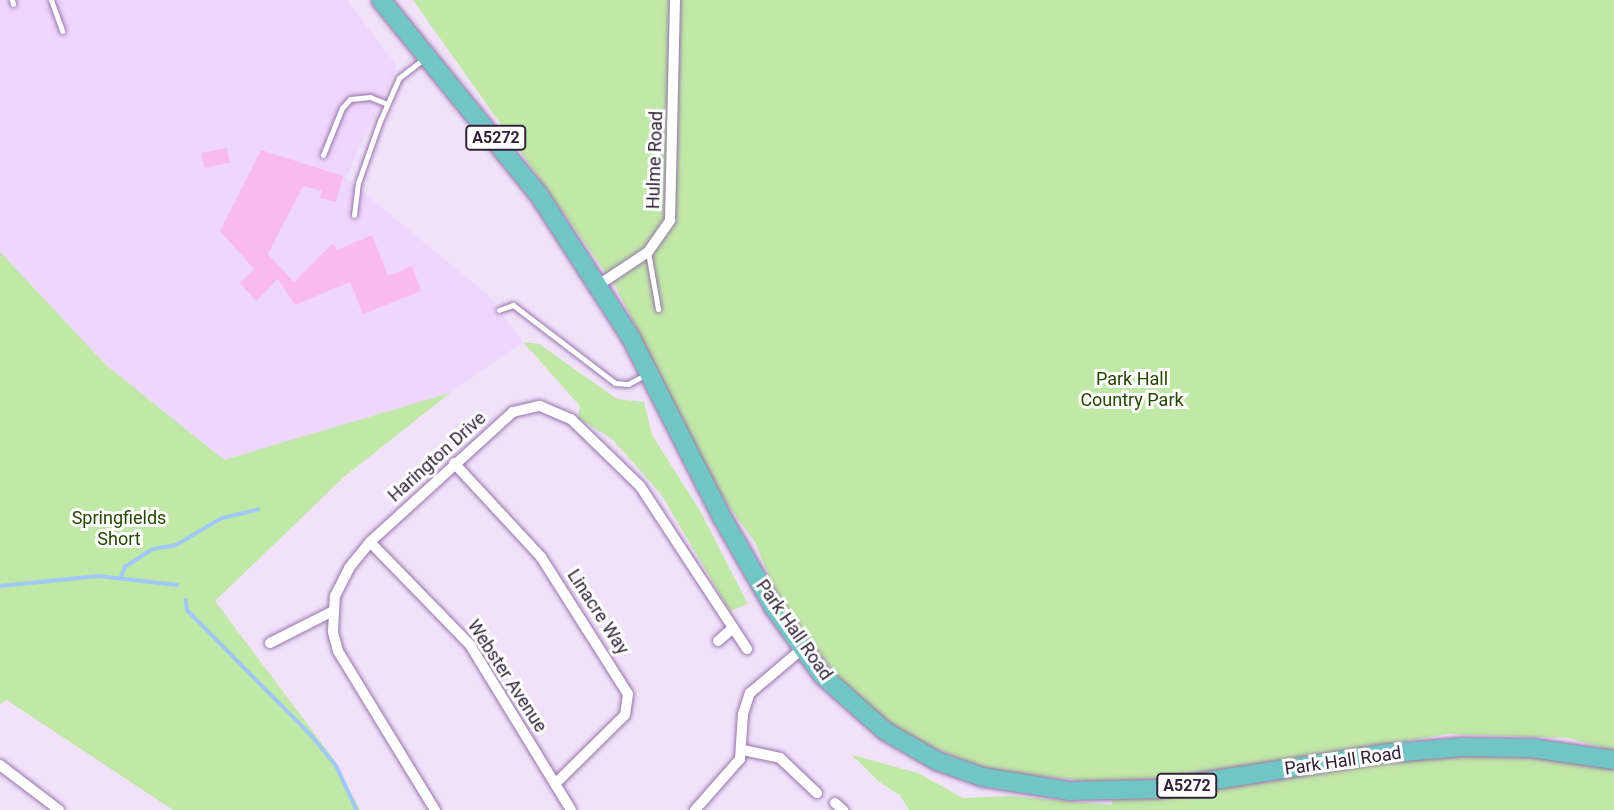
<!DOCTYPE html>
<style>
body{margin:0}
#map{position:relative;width:1614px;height:810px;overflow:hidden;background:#f1e2fa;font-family:Roboto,sans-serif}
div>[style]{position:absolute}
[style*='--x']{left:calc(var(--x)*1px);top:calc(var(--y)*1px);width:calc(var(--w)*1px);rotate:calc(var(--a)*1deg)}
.built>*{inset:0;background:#efd6fd}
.green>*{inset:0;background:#c0e8a7}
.stream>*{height:3.5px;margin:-1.75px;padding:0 1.75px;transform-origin:1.75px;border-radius:1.75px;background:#a2c8f7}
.building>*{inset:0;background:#f9baed;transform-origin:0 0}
.roads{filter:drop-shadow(0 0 2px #9774a9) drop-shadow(0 0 2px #9774a9)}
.service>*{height:5px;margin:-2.5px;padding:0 2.5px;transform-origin:2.5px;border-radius:2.5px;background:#fff}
.minor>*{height:10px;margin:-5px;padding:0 5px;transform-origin:5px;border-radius:5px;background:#fff}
.primary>*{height:18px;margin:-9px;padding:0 9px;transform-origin:9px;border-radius:9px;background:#71c6c5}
span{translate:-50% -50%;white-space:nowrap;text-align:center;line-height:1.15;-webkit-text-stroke:6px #fff;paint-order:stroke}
.shield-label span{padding:2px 5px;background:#fff;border:2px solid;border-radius:5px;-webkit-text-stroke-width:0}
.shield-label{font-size:16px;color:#312239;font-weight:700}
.street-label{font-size:18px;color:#312239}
.park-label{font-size:18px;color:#244600}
</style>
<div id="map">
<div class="built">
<i style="clip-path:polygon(0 0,347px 0,397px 66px,346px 178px,489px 296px,523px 342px,450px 393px,224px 461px,106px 365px,0 252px)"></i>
</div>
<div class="green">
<i style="clip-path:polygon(413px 0,1614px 0,1614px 751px,1568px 738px,1448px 734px,1184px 779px,1098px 782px,993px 771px,912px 740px,848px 688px,805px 637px,776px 594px,755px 542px,718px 492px,616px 287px)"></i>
<i style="clip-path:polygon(0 252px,106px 365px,224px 460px,450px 393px,345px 476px,215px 601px,335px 761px,360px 810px,173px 810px,7px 700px,0 704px)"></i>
<i style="clip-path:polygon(523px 342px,539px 344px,617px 399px,644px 402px,652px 435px,699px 509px,748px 604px,730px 611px,661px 494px,612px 439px,578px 418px,580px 406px)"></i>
<i style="clip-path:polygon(1463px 747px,1614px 762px,1614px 810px,909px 810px,900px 795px,879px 782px,852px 755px,918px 773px,963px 798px,1009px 796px,1112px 805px,1111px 792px)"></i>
</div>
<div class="stream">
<i style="--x:121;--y:577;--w:11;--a:-68"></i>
<i style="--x:125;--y:567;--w:33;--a:-33"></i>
<i style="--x:153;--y:549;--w:23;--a:-10"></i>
<i style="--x:176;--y:545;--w:53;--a:-30.4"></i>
<i style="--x:222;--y:518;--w:37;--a:-13"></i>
<i style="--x:0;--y:586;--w:99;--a:-5.8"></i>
<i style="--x:98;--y:576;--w:80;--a:6.5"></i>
<i style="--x:186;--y:600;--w:11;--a:80"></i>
<i style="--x:188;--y:611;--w:177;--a:45.2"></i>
<i style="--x:313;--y:737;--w:38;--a:51"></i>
<i style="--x:337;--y:767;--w:47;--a:65.1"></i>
</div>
<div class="building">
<i style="left:227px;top:148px;width:15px;height:26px;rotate:79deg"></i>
<i style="clip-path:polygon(261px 150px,343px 176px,336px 202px,320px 198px,322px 191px,303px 186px,268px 254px,294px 282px,333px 243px,337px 250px,372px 235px,388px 276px,412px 266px,421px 291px,363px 314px,350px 282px,295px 305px,278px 279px,256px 301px,240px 283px,254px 269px,220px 231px)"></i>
</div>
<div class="roads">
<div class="service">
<i style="--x:12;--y:0;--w:4;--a:76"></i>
<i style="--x:51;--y:0;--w:33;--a:70"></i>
<i style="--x:323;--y:155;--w:51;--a:-68"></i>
<i style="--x:342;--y:108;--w:12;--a:-48"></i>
<i style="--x:350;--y:99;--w:20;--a:-6"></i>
<i style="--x:370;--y:97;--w:18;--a:22"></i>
<i style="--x:354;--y:215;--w:32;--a:-83"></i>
<i style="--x:358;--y:183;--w:66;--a:-70.5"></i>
<i style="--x:380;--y:121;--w:47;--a:-66.2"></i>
<i style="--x:399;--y:78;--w:31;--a:-38"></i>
<i style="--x:648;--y:252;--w:58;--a:80"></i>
<i style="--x:499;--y:310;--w:15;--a:-20"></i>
<i style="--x:513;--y:305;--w:128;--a:37.4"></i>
<i style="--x:615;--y:383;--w:13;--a:4"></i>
<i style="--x:628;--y:384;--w:21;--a:-28"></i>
</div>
<div class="minor">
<i style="--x:597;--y:286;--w:61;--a:-33.7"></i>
<i style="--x:648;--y:252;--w:39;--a:-55"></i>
<i style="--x:670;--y:220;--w:220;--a:-88.7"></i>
<i style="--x:454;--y:463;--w:128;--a:47.2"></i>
<i style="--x:541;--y:557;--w:162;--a:57.6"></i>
<i style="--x:628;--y:694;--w:21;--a:98"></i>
<i style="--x:625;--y:715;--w:98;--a:135.4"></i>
<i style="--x:370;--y:542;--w:144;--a:45.8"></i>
<i style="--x:470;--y:645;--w:193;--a:58.5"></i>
<i style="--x:718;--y:641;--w:20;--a:-41"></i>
<i style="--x:270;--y:643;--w:71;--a:-26.9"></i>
<i style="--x:743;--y:750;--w:38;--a:12"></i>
<i style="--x:780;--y:758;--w:51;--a:43.4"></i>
<i style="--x:0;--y:765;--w:74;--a:37.3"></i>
<i style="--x:835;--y:803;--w:11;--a:41"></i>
<i style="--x:435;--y:810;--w:186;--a:-121.4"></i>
<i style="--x:338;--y:651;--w:20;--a:-105"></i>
<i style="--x:333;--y:632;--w:36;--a:-87"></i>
<i style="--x:335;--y:596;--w:31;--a:-63"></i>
<i style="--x:349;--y:568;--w:33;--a:-51"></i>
<i style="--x:370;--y:542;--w:193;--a:-42.3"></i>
<i style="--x:513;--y:412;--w:28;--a:-13"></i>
<i style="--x:540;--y:406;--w:34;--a:23"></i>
<i style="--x:571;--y:419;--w:96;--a:44.2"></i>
<i style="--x:640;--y:486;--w:195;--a:56.7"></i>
<i style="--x:695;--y:810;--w:68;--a:-48.6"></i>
<i style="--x:740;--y:759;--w:45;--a:-86.2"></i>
<i style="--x:743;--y:714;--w:22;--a:-72"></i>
<i style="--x:750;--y:693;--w:68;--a:-40.2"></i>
</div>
<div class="primary">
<i style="--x:381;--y:0;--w:251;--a:51"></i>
<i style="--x:539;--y:195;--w:170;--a:57.2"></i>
<i style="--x:631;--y:338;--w:203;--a:63.1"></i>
<i style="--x:723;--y:519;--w:103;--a:60.2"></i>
<i style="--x:774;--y:608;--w:84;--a:54.2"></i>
<i style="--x:823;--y:676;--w:83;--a:41.6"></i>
<i style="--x:885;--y:731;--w:60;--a:30"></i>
<i style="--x:937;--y:761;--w:48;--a:19.6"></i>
<i style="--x:982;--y:777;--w:88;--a:9.1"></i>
<i style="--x:1069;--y:791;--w:88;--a:-1.3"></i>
<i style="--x:1157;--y:789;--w:226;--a:-8.9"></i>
<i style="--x:1380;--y:754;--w:83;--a:-4.8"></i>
<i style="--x:1463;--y:747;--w:69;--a:0.8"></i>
<i style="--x:1532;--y:748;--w:83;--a:8.3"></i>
</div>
</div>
<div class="shield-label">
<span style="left:496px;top:138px">A5272</span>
<span style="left:1187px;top:786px">A5272</span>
</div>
<div class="street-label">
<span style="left:655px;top:160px;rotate:-88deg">Hulme Road</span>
<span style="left:437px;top:457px;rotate:-42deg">Harington Drive</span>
<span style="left:598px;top:612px;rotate:57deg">Linacre Way</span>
<span style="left:794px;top:630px;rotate:55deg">Park Hall Road</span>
<span style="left:507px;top:676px;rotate:57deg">Webster Avenue</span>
<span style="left:1343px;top:761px;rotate:-8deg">Park Hall Road</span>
</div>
<div class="park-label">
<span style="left:1132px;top:390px">Park Hall<br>Country Park</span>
<span style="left:119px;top:529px">Springfields<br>Short</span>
</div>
</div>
